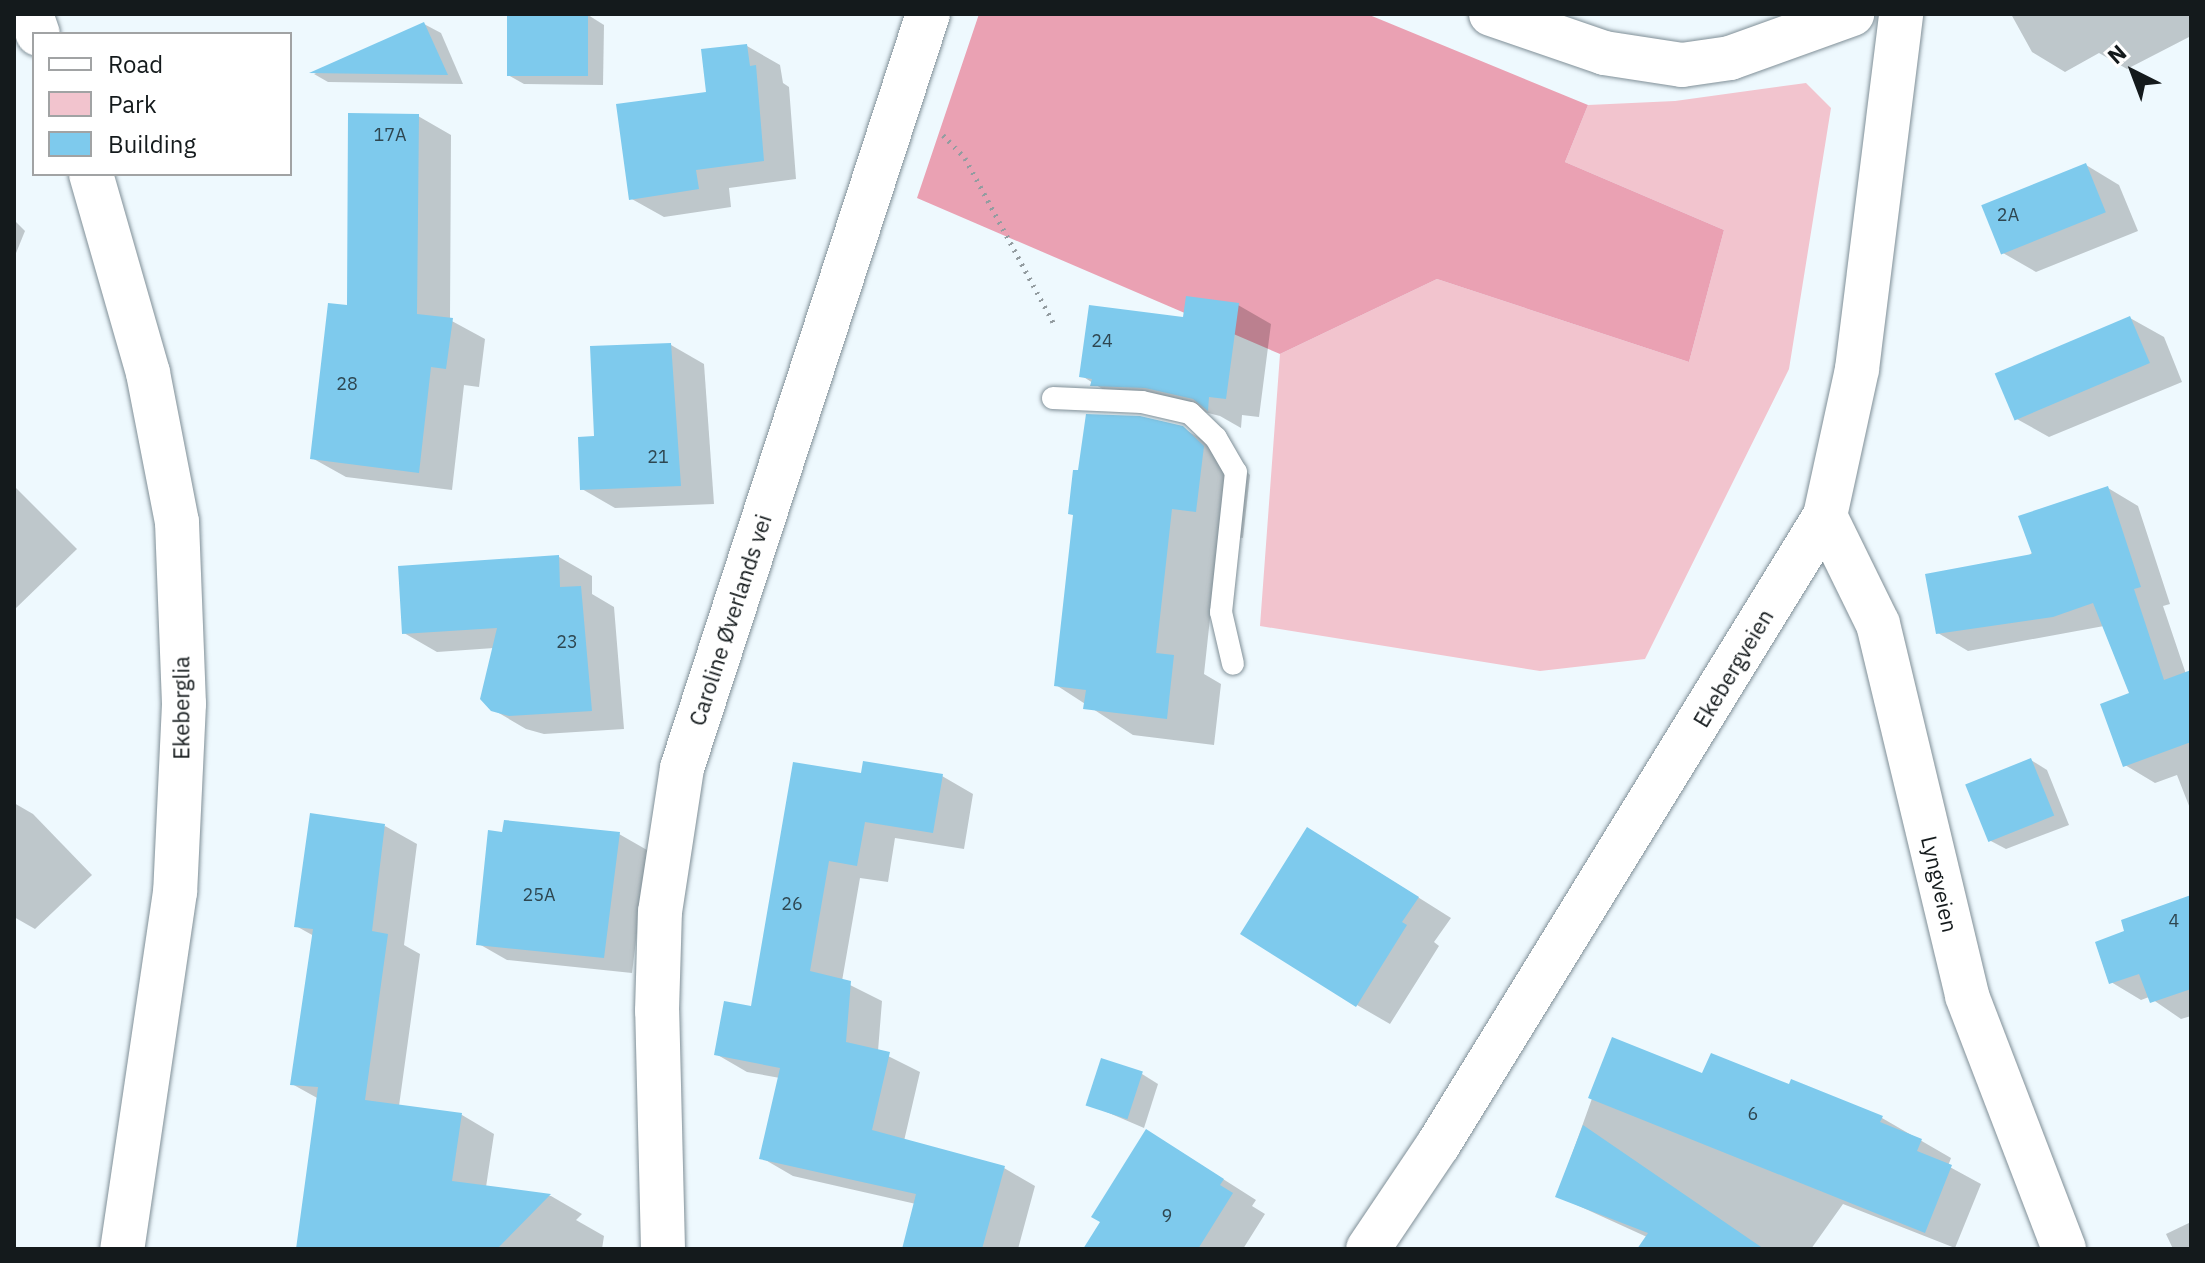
<!DOCTYPE html>
<meta charset="utf-8">
<style>
body{margin:0}
#map{position:relative;width:2205px;height:1263px;overflow:hidden;background:#eef9fe;font-family:"IBM Plex Sans",sans-serif}
div>[style]{position:absolute}
[style*='--x']{left:calc(var(--x)*1px);top:calc(var(--y)*1px);width:calc(var(--w)*1px);rotate:calc(var(--a)*1deg)}
.green>*{inset:0;background:#f2c4ce}
.forest>*{inset:0;background:#eaa1b3}
.shadow>*{inset:0;background:#0003}
.building>*{inset:0;background:#7ecaed;transform-origin:0 0}
.path>*{height:5px;margin-top:-2.5px;transform-origin:0;background:repeating-linear-gradient(90deg,#939ca0 0 2px,transparent 0 8px)}
.roads{filter:drop-shadow(0 0 2px #808f97) drop-shadow(0 0 2px #808f97)}
.lane>*{height:22px;margin:-11px;padding:0 11px;transform-origin:11px;border-radius:11px;background:#fff}
.street>*{height:44px;margin:-22px;padding:0 22px;transform-origin:22px;border-radius:22px;background:#fff}
span{translate:-50% -50%;white-space:nowrap;text-align:center;line-height:1.15;-webkit-text-stroke:8px #fff;paint-order:stroke}
.number-label{font-size:18px;color:#2e4650}
.number-label span{-webkit-text-stroke-width:0}
.street-label{font-size:22px;color:#141a1c}
.frame{position:absolute;inset:0;border:16px solid #141a1c;pointer-events:none}
.legend{position:absolute;left:32px;top:32px;width:260px;height:144px;box-sizing:border-box;background:#fff;border:2px solid #a1a3a4;margin:0;padding:10px 14px;list-style:none;font-size:24px;color:#141a1c}
.legend li{display:flex;align-items:center;gap:16px;height:40px}
.legend b{width:40px;border:2px solid #a1a3a4}
.north{position:absolute;left:2093px;top:32px;width:80px;height:80px;-webkit-text-stroke:6px #fff;paint-order:stroke;rotate:318deg;font-size:22px;font-weight:700;line-height:32px;text-align:center;color:#141a1c}
.north::after{content:'';display:block;margin:auto;width:28px;height:36px;background:#141a1c;clip-path:polygon(50% 0,100% 100%,50% 72%,0 100%)}
</style>
<div id="map">
<div class="green">
<i style="clip-path:polygon(1806px 83px,1831px 108px,1789px 369px,1645px 659px,1540px 671px,1260px 626px,1280px 354px,1437px 279px,1689px 362px,1724px 230px,1565px 162px,1588px 105px,1675px 101px)"></i>
</div>
<div class="forest">
<i style="clip-path:polygon(979px 14px,1367px 14px,1588px 105px,1565px 162px,1724px 230px,1689px 362px,1437px 279px,1280px 354px,917px 198px)"></i>
</div>
<div class="shadow">
<i style="clip-path:polygon(2011px 14px,2191px 14px,2191px 36px,2127px 69px,2099px 53px,2065px 72px,2032px 52px)"></i>
<i style="clip-path:polygon(588px 15px,604px 25px,603px 85px,524px 84px,508px 75px)"></i>
<i style="clip-path:polygon(424px 24px,441px 33px,463px 84px,328px 82px,314px 74px)"></i>
<i style="clip-path:polygon(747px 46px,780px 65px,783px 83px,789px 87px,796px 179px,729px 188px,731px 207px,664px 217px,630px 198px)"></i>
<i style="clip-path:polygon(418px 116px,451px 135px,450px 320px,485px 339px,479px 387px,464px 385px,452px 490px,346px 477px,312px 458px,349px 307px)"></i>
<i style="clip-path:polygon(2086px 165px,2119px 185px,2138px 231px,2036px 272px,2003px 253px)"></i>
<i style="clip-path:polygon(14px 220px,25px 231px,14px 258px)"></i>
<i style="clip-path:polygon(1238px 305px,1271px 324px,1259px 417px,1242px 415px,1241px 428px,1220px 416px,1180px 406px,1126px 404px,1082px 376px,1185px 319px)"></i>
<i style="clip-path:polygon(2130px 318px,2164px 337px,2182px 382px,2049px 437px,2015px 418px)"></i>
<i style="clip-path:polygon(671px 345px,704px 364px,714px 504px,615px 508px,582px 489px,596px 438px)"></i>
<i style="clip-path:polygon(1182px 428px,1230px 455px,1250px 475px,1243px 538px,1219px 535px,1204px 674px,1221px 684px,1214px 745px,1133px 735px,1056px 685px)"></i>
<i style="clip-path:polygon(14px 486px,77px 549px,14px 610px)"></i>
<i style="clip-path:polygon(2108px 488px,2138px 506px,2170px 604px,2163px 606px,2186px 674px,2191px 672px,2191px 811px,2177px 775px,2155px 783px,2125px 765px,2131px 695px,2104px 626px,1968px 651px,1938px 633px)"></i>
<i style="clip-path:polygon(559px 557px,592px 576px,592px 594px,614px 607px,624px 729px,544px 734px,526px 729px,492px 709px,494px 648px,437px 652px,404px 633px)"></i>
<i style="clip-path:polygon(2031px 760px,2047px 770px,2069px 825px,2006px 849px,1989px 840px)"></i>
<i style="clip-path:polygon(862px 775px,942px 776px,973px 794px,964px 849px,895px 838px,888px 882px,860px 878px,842px 981px,882px 1001px,878px 1051px,920px 1072px,904px 1141px,1004px 1168px,1035px 1186px,1018px 1249px,904px 1249px,916px 1204px,793px 1176px,762px 1158px,780px 1078px,747px 1072px,716px 1054px,753px 1008px)"></i>
<i style="clip-path:polygon(14px 803px,33px 814px,92px 875px,35px 929px,14px 917px)"></i>
<i style="clip-path:polygon(385px 826px,417px 844px,404px 945px,420px 954px,399px 1106px,462px 1115px,494px 1134px,486px 1187px,551px 1196px,582px 1214px,576px 1220px,604px 1236px,602px 1249px,298px 1249px,319px 1099px,292px 1084px,314px 936px,296px 926px)"></i>
<i style="clip-path:polygon(619px 834px,647px 850px,632px 973px,507px 960px,479px 944px)"></i>
<i style="clip-path:polygon(1340px 848px,1451px 918px,1434px 942px,1439px 946px,1390px 1024px,1357px 1005px)"></i>
<i style="clip-path:polygon(2191px 898px,2191px 1016px,2181px 1019px,2149px 997px,2141px 1000px,2111px 982px,2127px 932px)"></i>
<i style="clip-path:polygon(1613px 1040px,1703px 1076px,1790px 1086px,1882px 1118px,1951px 1158px,1948px 1166px,1981px 1184px,1955px 1248px,1843px 1204px,1811px 1249px,1646px 1249px,1647px 1237px,1557px 1196px)"></i>
<i style="clip-path:polygon(1142px 1074px,1158px 1084px,1144px 1128px,1088px 1104px)"></i>
<i style="clip-path:polygon(1179px 1151px,1256px 1200px,1252px 1206px,1265px 1214px,1243px 1249px,1095px 1249px)"></i>
<i style="clip-path:polygon(2191px 1222px,2191px 1249px,2173px 1249px,2166px 1234px)"></i>
</div>
<div class="building">
<i style="left:507px;top:14px;width:81px;height:62px"></i>
<i style="clip-path:polygon(424px 22px,448px 75px,309px 73px)"></i>
<i style="clip-path:polygon(747px 44px,750px 66px,756px 65px,764px 161px,696px 170px,699px 189px,629px 200px,616px 104px,706px 92px,701px 49px)"></i>
<i style="clip-path:polygon(348px 113px,419px 114px,417px 314px,453px 318px,446px 369px,431px 367px,419px 473px,310px 459px,328px 303px,347px 305px)"></i>
<i style="left:2086px;top:163px;width:53px;height:113px;rotate:68deg"></i>
<i style="clip-path:polygon(1186px 296px,1239px 303px,1226px 399px,1209px 397px,1208px 411px,1193px 399px,1145px 388px,1090px 386px,1092px 379px,1079px 377px,1089px 305px,1183px 317px)"></i>
<i style="left:2130px;top:316px;width:51px;height:147px;rotate:67deg"></i>
<i style="clip-path:polygon(671px 343px,681px 486px,580px 490px,578px 437px,594px 436px,590px 346px)"></i>
<i style="clip-path:polygon(1086px 414px,1140px 416px,1183px 426px,1204px 446px,1196px 512px,1172px 509px,1156px 653px,1174px 655px,1167px 719px,1083px 709px,1086px 690px,1054px 686px,1073px 515px,1068px 514px,1073px 470px,1078px 470px)"></i>
<i style="clip-path:polygon(2108px 486px,2141px 587px,2134px 589px,2164px 680px,2191px 670px,2191px 742px,2123px 767px,2100px 704px,2129px 693px,2093px 603px,2053px 617px,1936px 634px,1925px 574px,2032px 554px,2018px 516px)"></i>
<i style="clip-path:polygon(559px 555px,560px 587px,581px 586px,592px 711px,509px 716px,491px 711px,480px 699px,497px 628px,402px 634px,398px 566px)"></i>
<i style="left:2031px;top:758px;width:62px;height:71px;rotate:68deg"></i>
<i style="clip-path:polygon(863px 761px,943px 774px,933px 833px,865px 822px,857px 866px,829px 861px,810px 971px,851px 981px,846px 1042px,890px 1052px,872px 1130px,1005px 1166px,982px 1249px,902px 1249px,916px 1194px,759px 1159px,780px 1068px,714px 1055px,724px 1001px,751px 1006px,793px 762px,861px 773px)"></i>
<i style="clip-path:polygon(310px 813px,385px 824px,372px 931px,388px 934px,365px 1100px,462px 1113px,452px 1181px,551px 1194px,497px 1249px,296px 1249px,318px 1087px,290px 1085px,313px 929px,294px 927px)"></i>
<i style="clip-path:polygon(504px 820px,620px 832px,604px 958px,476px 945px,488px 830px,502px 832px)"></i>
<i style="clip-path:polygon(1307px 827px,1419px 897px,1402px 922px,1407px 925px,1356px 1007px,1240px 934px)"></i>
<i style="clip-path:polygon(2191px 895px,2191px 989px,2150px 1003px,2139px 974px,2109px 984px,2095px 942px,2124px 931px,2121px 920px)"></i>
<i style="clip-path:polygon(1612px 1037px,1702px 1073px,1711px 1053px,1789px 1084px,1791px 1079px,1883px 1116px,1880px 1122px,1922px 1139px,1917px 1151px,1952px 1165px,1925px 1233px,1588px 1098px)"></i>
<i style="left:1101px;top:1058px;width:44px;height:50px;rotate:18deg"></i>
<i style="clip-path:polygon(1583px 1125px,1764px 1249px,1637px 1249px,1648px 1233px,1555px 1197px)"></i>
<i style="clip-path:polygon(1146px 1129px,1224px 1179px,1220px 1185px,1233px 1193px,1198px 1249px,1083px 1249px,1100px 1222px,1091px 1217px)"></i>
</div>
<div class="path">
<i style="--x:943;--y:135;--w:32;--a:46"></i>
<i style="--x:965;--y:158;--w:191;--a:61.8"></i>
</div>
<div class="roads">
<div class="lane">
<i style="--x:1053;--y:398;--w:89;--a:2.6"></i>
<i style="--x:1142;--y:402;--w:49;--a:12.9"></i>
<i style="--x:1190;--y:413;--w:36;--a:44"></i>
<i style="--x:1216;--y:438;--w:39;--a:60"></i>
<i style="--x:1236;--y:472;--w:141;--a:96.1"></i>
<i style="--x:1221;--y:612;--w:53;--a:77"></i>
</div>
<div class="street">
<i style="--x:31;--y:14;--w:21;--a:71"></i>
<i style="--x:1491;--y:14;--w:120;--a:19"></i>
<i style="--x:1604;--y:53;--w:79;--a:8.7"></i>
<i style="--x:1682;--y:65;--w:49;--a:-8.3"></i>
<i style="--x:1730;--y:58;--w:130;--a:-19.8"></i>
<i style="--x:91;--y:174;--w:207;--a:74"></i>
<i style="--x:148;--y:373;--w:152;--a:79"></i>
<i style="--x:177;--y:522;--w:182;--a:87.8"></i>
<i style="--x:184;--y:704;--w:188;--a:92.7"></i>
<i style="--x:175;--y:892;--w:361;--a:98.4"></i>
<i style="--x:1825;--y:516;--w:120;--a:63.9"></i>
<i style="--x:1878;--y:624;--w:382;--a:76.5"></i>
<i style="--x:1967;--y:996;--w:271;--a:69"></i>
<i style="--x:663;--y:1249;--w:238;--a:-91.4"></i>
<i style="--x:657;--y:1011;--w:99;--a:-88.3"></i>
<i style="--x:660;--y:912;--w:146;--a:-81.3"></i>
<i style="--x:682;--y:768;--w:793;--a:-71.93"></i>
<i style="--x:1368;--y:1249;--w:125;--a:-56.1"></i>
<i style="--x:1438;--y:1145;--w:739;--a:-58.4"></i>
<i style="--x:1825;--y:516;--w:150;--a:-77.7"></i>
<i style="--x:1857;--y:369;--w:358;--a:-82.9"></i>
</div>
</div>
<div class="number-label">
<span style="left:390px;top:135px">17A</span>
<span style="left:2008px;top:215px">2A</span>
<span style="left:1102px;top:341px">24</span>
<span style="left:347px;top:384px">28</span>
<span style="left:658px;top:457px">21</span>
<span style="left:567px;top:642px">23</span>
<span style="left:539px;top:895px">25A</span>
<span style="left:792px;top:904px">26</span>
<span style="left:2174px;top:921px">4</span>
<span style="left:1753px;top:1114px">6</span>
<span style="left:1167px;top:1216px">9</span>
</div>
<div class="street-label">
<span style="left:730px;top:620px;rotate:-72deg">Caroline Øverlands vei</span>
<span style="left:1733px;top:668px;rotate:-59deg">Ekebergveien</span>
<span style="left:181px;top:708px;rotate:-90deg">Ekeberglia</span>
<span style="left:1940px;top:884px;rotate:77deg">Lyngveien</span>
</div>
<div class="frame"></div>
<ul class="legend">
<li><b style="height:10px;background:#fff"></b>Road</li>
<li><b style="height:22px;background:#f2c4ce"></b>Park</li>
<li><b style="height:22px;background:#7ecaed"></b>Building</li>
</ul>
<div class="north">N</div>
</div>
